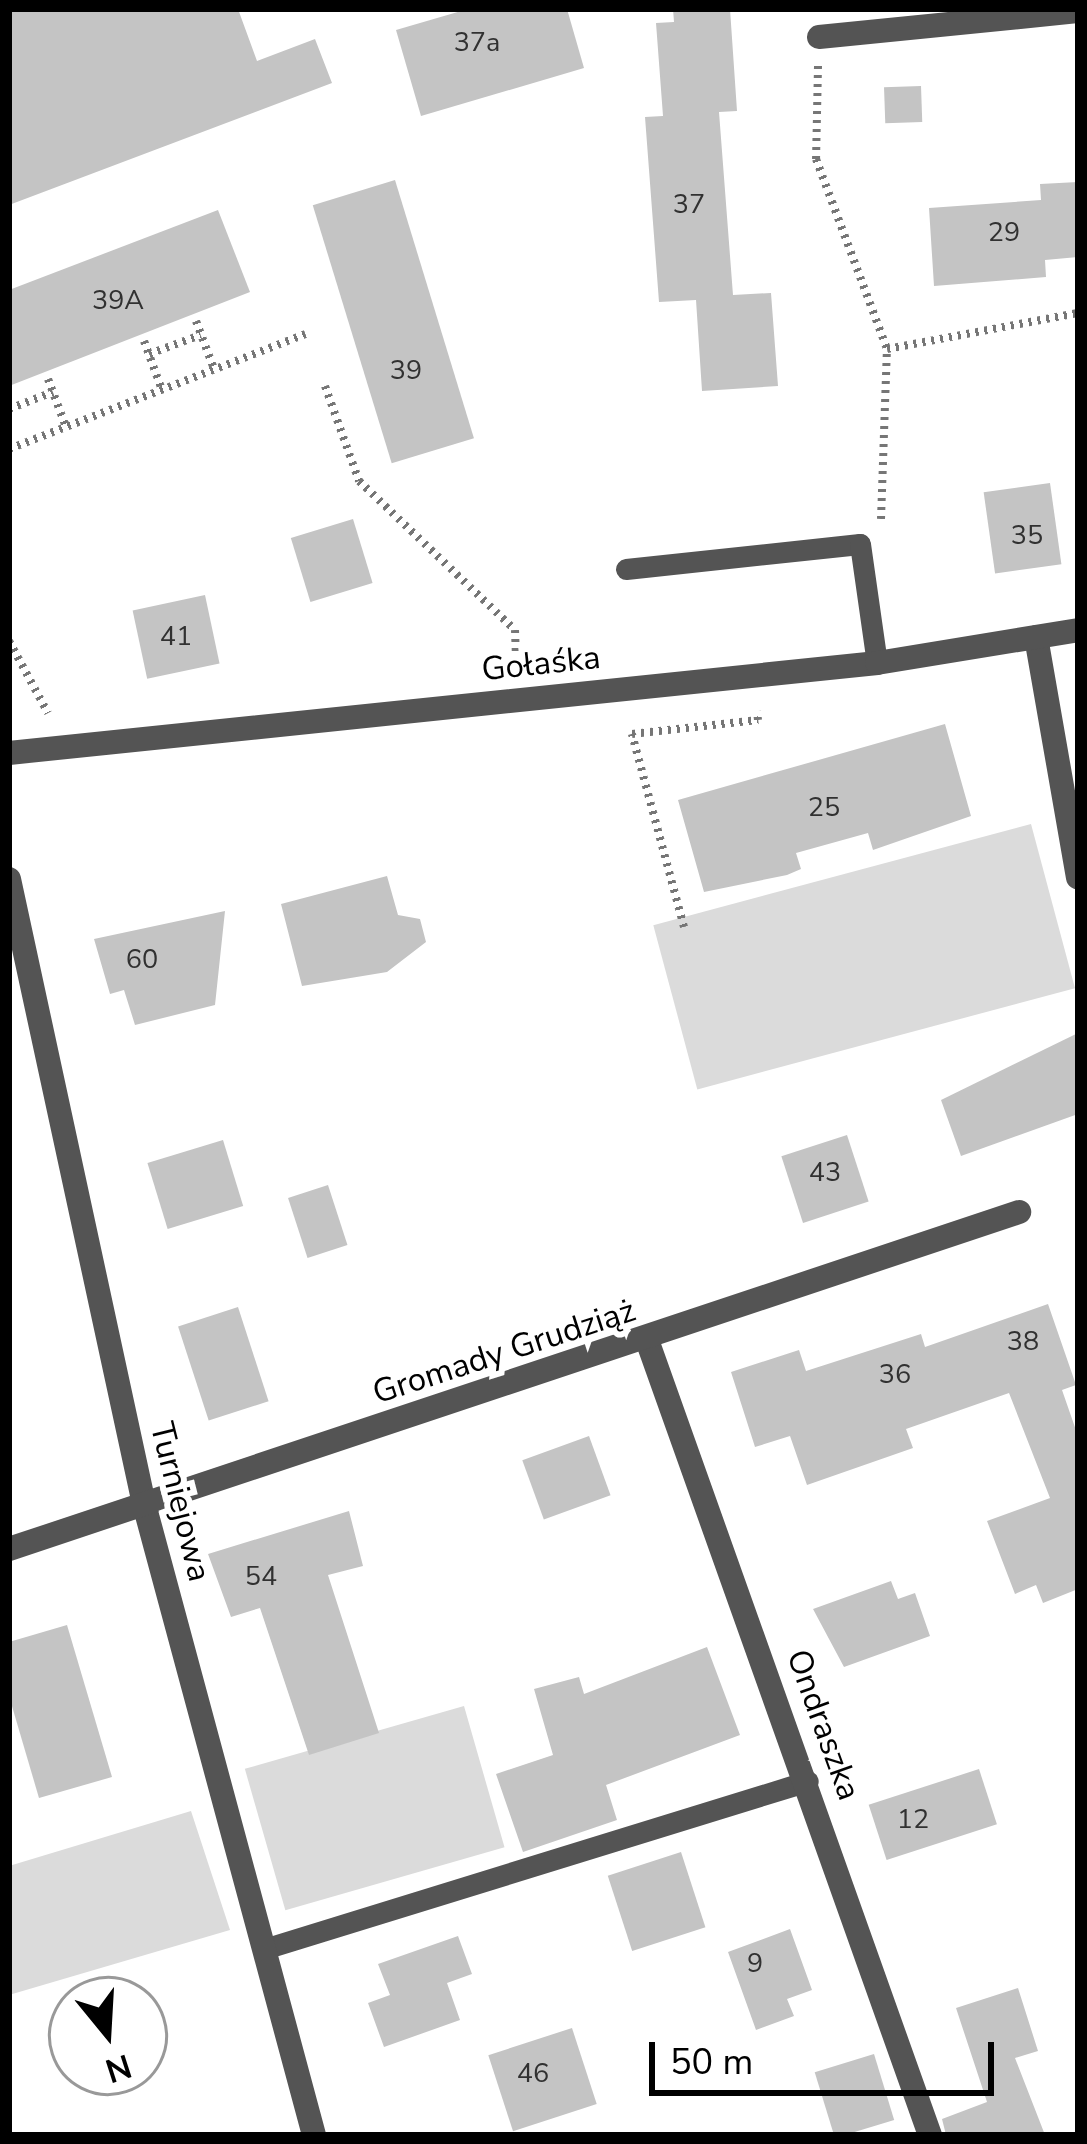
<!DOCTYPE html>
<meta charset="utf-8">
<style>
body{margin:0}
#map{position:relative;width:1087px;height:2144px;overflow:hidden;background:#fff;font-family:"Nunito Sans",sans-serif}
div>[style]{position:absolute}
[style*='--x']{left:calc(var(--x)*1px);top:calc(var(--y)*1px);width:calc(var(--w)*1px);rotate:calc(var(--a)*1deg)}
.green>*{inset:0;background:#dbdbdb;transform-origin:0 0}
.building>*{inset:0;background:#c4c4c4;transform-origin:0 0}
.path>*{height:8px;margin-top:-4px;transform-origin:0;background:repeating-linear-gradient(90deg,#767676 0 3px,transparent 0 9px)}
.service>*{height:21px;margin:-10.5px;padding:0 10.5px;transform-origin:10.5px;border-radius:10.5px;background:#545454}
.minor>*{height:24px;margin:-12px;padding:0 12px;transform-origin:12px;border-radius:12px;background:#545454}
span{translate:-50% -50%;white-space:nowrap;text-align:center;line-height:1.15;-webkit-text-stroke:12px #fff;paint-order:stroke}
.number-label{font-size:27px;color:#313131}
.number-label span{-webkit-text-stroke-width:0}
.street-label{font-size:33px;color:#000}
.frame{position:absolute;inset:0;border:12px solid #000;pointer-events:none}
.north{position:absolute;left:48px;top:1976px;width:120px;height:120px;box-sizing:border-box;background:#fff;border:3px solid #999;border-radius:50%;rotate:162deg;font-size:33px;font-weight:700;line-height:48px;text-align:center;color:#000}
.north::after{content:'';display:block;margin:auto;width:42px;height:54px;background:#000;clip-path:polygon(50% 0,100% 100%,50% 72%,0 100%)}
.scale{position:absolute;left:649px;top:2042px;width:345px;height:54px;box-sizing:border-box;border:6px solid #000;border-top:0;padding-left:15px;font-size:36px;line-height:42px;white-space:nowrap;color:#000;-webkit-text-stroke:9px #fff;paint-order:stroke}
</style>
<div id="map">
<div class="green">
<i style="left:1031px;top:824px;width:170px;height:391px;rotate:75deg"></i>
<i style="left:464px;top:1706px;width:147px;height:228px;rotate:74deg"></i>
<i style="clip-path:polygon(191px 1811px,230px 1930px,9px 1995px,9px 1866px)"></i>
</div>
<div class="building">
<i style="clip-path:polygon(9px 9px,238px 9px,257px 61px,315px 39px,332px 83px,9px 205px)"></i>
<i style="clip-path:polygon(468px 9px,567px 9px,584px 68px,421px 116px,396px 30px)"></i>
<i style="clip-path:polygon(673px 9px,730px 9px,737px 111px,719px 112px,733px 295px,771px 293px,778px 386px,702px 391px,696px 300px,659px 302px,645px 117px,663px 116px,656px 23px,674px 22px)"></i>
<i style="left:921px;top:86px;width:36px;height:37px;rotate:88deg"></i>
<i style="left:395px;top:180px;width:270px;height:86px;rotate:73deg"></i>
<i style="clip-path:polygon(1078px 182px,1078px 257px,1045px 260px,1046px 277px,934px 286px,929px 208px,1041px 200px,1040px 184px)"></i>
<i style="clip-path:polygon(218px 210px,250px 292px,9px 386px,9px 290px)"></i>
<i style="left:1050px;top:483px;width:82px;height:67px;rotate:82deg"></i>
<i style="left:353px;top:519px;width:67px;height:65px;rotate:73deg"></i>
<i style="left:205px;top:595px;width:70px;height:74px;rotate:78deg"></i>
<i style="clip-path:polygon(945px 724px,971px 816px,873px 850px,868px 833px,796px 853px,801px 869px,787px 875px,704px 892px,678px 800px)"></i>
<i style="clip-path:polygon(387px 876px,398px 915px,420px 919px,426px 942px,387px 972px,302px 986px,281px 904px)"></i>
<i style="clip-path:polygon(225px 911px,215px 1005px,135px 1025px,124px 990px,110px 994px,94px 939px)"></i>
<i style="clip-path:polygon(1078px 1033px,1078px 1114px,961px 1156px,941px 1100px)"></i>
<i style="left:847px;top:1135px;width:70px;height:69px;rotate:72deg"></i>
<i style="left:223px;top:1140px;width:69px;height:79px;rotate:73deg"></i>
<i style="left:328px;top:1185px;width:63px;height:42px;rotate:72deg"></i>
<i style="clip-path:polygon(1048px 1304px,1076px 1385px,1062px 1390px,1078px 1436px,1078px 1589px,1043px 1603px,1036px 1585px,1015px 1594px,987px 1521px,1050px 1498px,1009px 1393px,906px 1429px,913px 1448px,807px 1485px,790px 1436px,755px 1447px,731px 1372px,799px 1350px,806px 1371px,921px 1334px,925px 1347px)"></i>
<i style="left:238px;top:1307px;width:99px;height:63px;rotate:72deg"></i>
<i style="left:589px;top:1436px;width:63px;height:71px;rotate:70deg"></i>
<i style="clip-path:polygon(349px 1511px,363px 1566px,328px 1575px,379px 1733px,309px 1755px,260px 1608px,231px 1617px,208px 1554px)"></i>
<i style="clip-path:polygon(891px 1581px,898px 1599px,915px 1593px,930px 1636px,844px 1667px,813px 1609px)"></i>
<i style="clip-path:polygon(67px 1625px,112px 1777px,39px 1798px,9px 1696px,9px 1642px)"></i>
<i style="clip-path:polygon(707px 1647px,740px 1735px,606px 1785px,617px 1820px,523px 1852px,496px 1774px,553px 1755px,534px 1689px,579px 1677px,584px 1694px)"></i>
<i style="left:979px;top:1769px;width:58px;height:116px;rotate:72deg"></i>
<i style="left:681px;top:1852px;width:79px;height:77px;rotate:72deg"></i>
<i style="clip-path:polygon(790px 1929px,812px 1990px,787px 1999px,794px 2016px,756px 2030px,728px 1952px)"></i>
<i style="clip-path:polygon(458px 1936px,472px 1974px,447px 1983px,460px 2020px,384px 2047px,368px 2003px,390px 1995px,378px 1964px)"></i>
<i style="clip-path:polygon(1018px 1988px,1038px 2051px,1015px 2058px,1045px 2135px,946px 2135px,942px 2119px,987px 2102px,956px 2008px)"></i>
<i style="left:572px;top:2028px;width:80px;height:88px;rotate:72deg"></i>
<i style="left:874px;top:2054px;width:69px;height:62px;rotate:73deg"></i>
</div>
<div class="path">
<i style="--x:818;--y:66;--w:93;--a:91.2"></i>
<i style="--x:816;--y:159;--w:203;--a:69.5"></i>
<i style="--x:887;--y:349;--w:194;--a:-10.7"></i>
<i style="--x:196;--y:321;--w:51;--a:69.4"></i>
<i style="--x:144;--y:341;--w:52;--a:69.8"></i>
<i style="--x:149;--y:354;--w:55;--a:-20.1"></i>
<i style="--x:48;--y:379;--w:51;--a:69.4"></i>
<i style="--x:325;--y:386;--w:101;--a:70.3"></i>
<i style="--x:359;--y:481;--w:216;--a:43.7"></i>
<i style="--x:515;--y:630;--w:38;--a:88"></i>
<i style="--x:9;--y:409;--w:47;--a:-21.1"></i>
<i style="--x:9;--y:449;--w:318;--a:-21.2"></i>
<i style="--x:881;--y:519;--w:170;--a:-88"></i>
<i style="--x:9;--y:641;--w:82;--a:61.6"></i>
<i style="--x:684;--y:927;--w:200;--a:-105.1"></i>
<i style="--x:632;--y:734;--w:127;--a:-6.3"></i>
<i style="--x:758;--y:720;--w:9;--a:-96"></i>
</div>
<div class="service">
<i style="--x:626;--y:569;--w:235;--a:-6.1"></i>
<i style="--x:860;--y:544;--w:120;--a:81.9"></i>
<i style="--x:264;--y:1949;--w:569;--a:-17.16"></i>
</div>
<div class="minor">
<i style="--x:819;--y:37;--w:260;--a:-5.7"></i>
<i style="--x:1036;--y:637;--w:244;--a:80.1"></i>
<i style="--x:9;--y:753;--w:873;--a:-5.92"></i>
<i style="--x:877;--y:663;--w:204;--a:-9.3"></i>
<i style="--x:9;--y:879;--w:639;--a:77.81"></i>
<i style="--x:144;--y:1504;--w:653;--a:74.92"></i>
<i style="--x:647;--y:1340;--w:844;--a:70.41"></i>
<i style="--x:9;--y:1549;--w:1065;--a:-18.45"></i>
</div>
<div class="number-label">
<span style="left:477px;top:43px">37a</span>
<span style="left:689px;top:205px">37</span>
<span style="left:1004px;top:233px">29</span>
<span style="left:118px;top:301px">39A</span>
<span style="left:406px;top:371px">39</span>
<span style="left:1027px;top:536px">35</span>
<span style="left:176px;top:637px">41</span>
<span style="left:824px;top:808px">25</span>
<span style="left:142px;top:960px">60</span>
<span style="left:825px;top:1173px">43</span>
<span style="left:1023px;top:1342px">38</span>
<span style="left:895px;top:1375px">36</span>
<span style="left:261px;top:1577px">54</span>
<span style="left:913px;top:1820px">12</span>
<span style="left:755px;top:1964px">9</span>
<span style="left:533px;top:2074px">46</span>
</div>
<div class="street-label">
<span style="left:541px;top:664px;rotate:-6deg">Gołaśka</span>
<span style="left:504px;top:1352px;rotate:-18deg">Gromady Grudziąż</span>
<span style="left:180px;top:1502px;rotate:76deg">Turniejowa</span>
<span style="left:823px;top:1725px;rotate:70deg">Ondraszka</span>
</div>
<div class="frame"></div>
<div class="north">N</div>
<div class="scale">50 m</div>
</div>
